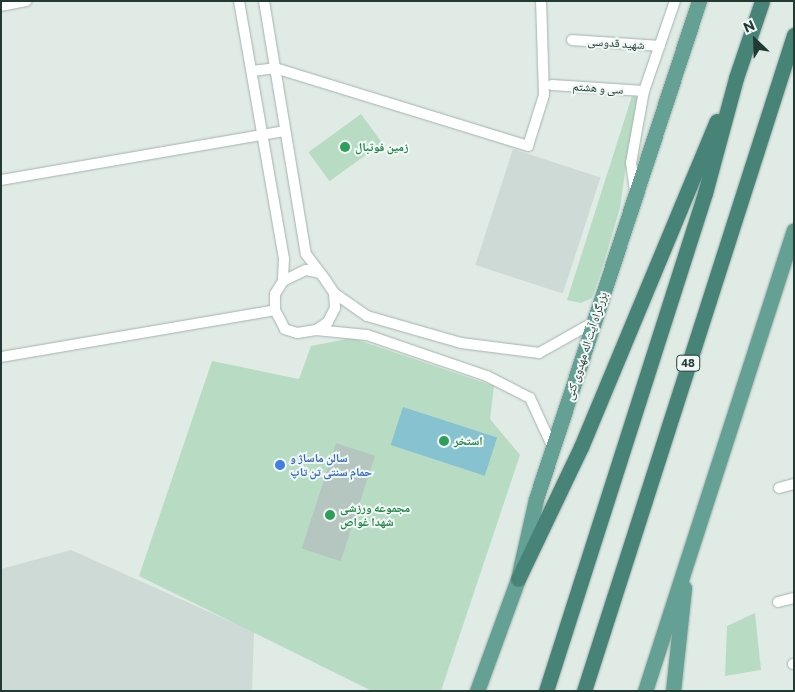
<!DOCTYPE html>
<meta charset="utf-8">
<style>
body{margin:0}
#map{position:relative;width:795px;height:692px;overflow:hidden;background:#e0ebe6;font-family:Commissioner,"Noto Naskh Arabic",sans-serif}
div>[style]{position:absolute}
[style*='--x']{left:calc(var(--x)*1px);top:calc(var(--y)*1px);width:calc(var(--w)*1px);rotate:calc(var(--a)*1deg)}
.built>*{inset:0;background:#cedad5;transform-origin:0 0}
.green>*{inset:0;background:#b8dcc3;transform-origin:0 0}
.water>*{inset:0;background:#87c2d0;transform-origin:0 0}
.building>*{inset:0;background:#b5c5bf;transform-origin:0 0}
.roads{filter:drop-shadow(0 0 1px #a3b3ad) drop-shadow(0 0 1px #a3b3ad)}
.minor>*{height:10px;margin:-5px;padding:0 5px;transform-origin:5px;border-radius:5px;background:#fff}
.primary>*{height:15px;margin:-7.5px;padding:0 7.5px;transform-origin:7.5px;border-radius:7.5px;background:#64a093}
.trunk>*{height:15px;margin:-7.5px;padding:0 7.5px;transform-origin:7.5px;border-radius:7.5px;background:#488378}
.dots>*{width:14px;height:14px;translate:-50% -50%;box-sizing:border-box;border:2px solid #f0f7f4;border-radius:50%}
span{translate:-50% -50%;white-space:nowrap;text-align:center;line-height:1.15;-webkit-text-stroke:4px #f0f7f4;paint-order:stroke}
.shield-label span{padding:1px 4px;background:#f0f7f4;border:1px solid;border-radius:4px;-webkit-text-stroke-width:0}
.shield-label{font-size:11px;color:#213b34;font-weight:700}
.street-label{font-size:12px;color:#213b34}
.leisure-label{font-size:12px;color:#27864d;font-weight:700}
.left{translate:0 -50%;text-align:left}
.shop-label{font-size:12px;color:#366cbe;font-weight:700}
.frame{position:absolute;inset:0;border:2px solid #213b34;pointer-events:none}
.north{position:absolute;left:730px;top:15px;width:50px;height:50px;-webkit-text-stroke:4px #f0f7f4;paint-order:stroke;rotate:336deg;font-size:14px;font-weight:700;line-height:20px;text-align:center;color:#213b34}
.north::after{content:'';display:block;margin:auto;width:18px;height:22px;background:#213b34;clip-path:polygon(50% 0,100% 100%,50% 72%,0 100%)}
</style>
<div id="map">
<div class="built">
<i style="left:513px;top:149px;width:92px;height:122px;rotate:18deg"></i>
<i style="clip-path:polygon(71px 550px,254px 632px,252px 691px,1px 691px,1px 569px)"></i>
</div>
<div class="green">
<i style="clip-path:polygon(632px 96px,641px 98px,629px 144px,620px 208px,601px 272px,592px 298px,581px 303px,567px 300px)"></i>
<i style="left:361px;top:114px;width:36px;height:65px;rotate:54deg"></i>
<i style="clip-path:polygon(352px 338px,494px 386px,490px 419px,520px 455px,441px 691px,372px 691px,139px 576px,212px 361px,299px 379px,311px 346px)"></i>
<i style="clip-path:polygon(755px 613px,761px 670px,725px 676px,727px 626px)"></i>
</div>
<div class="water">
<i style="left:403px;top:407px;width:99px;height:40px;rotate:18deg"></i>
</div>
<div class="building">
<i style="left:336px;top:443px;width:41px;height:111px;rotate:18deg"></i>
</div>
<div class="roads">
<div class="minor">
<i style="--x:239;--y:1;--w:262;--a:80.1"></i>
<i style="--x:284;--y:259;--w:22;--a:93"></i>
<i style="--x:264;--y:1;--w:256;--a:80.6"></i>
<i style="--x:306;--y:254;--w:34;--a:53"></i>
<i style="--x:326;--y:281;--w:14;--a:56"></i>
<i style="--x:334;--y:293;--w:15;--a:86"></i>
<i style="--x:335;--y:308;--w:16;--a:117"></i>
<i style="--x:328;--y:322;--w:14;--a:146"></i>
<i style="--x:316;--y:330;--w:19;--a:171"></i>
<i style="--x:297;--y:333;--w:13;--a:-162"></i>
<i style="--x:285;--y:329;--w:21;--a:-118"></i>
<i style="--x:275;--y:310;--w:16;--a:-90"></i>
<i style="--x:275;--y:294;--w:15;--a:-58"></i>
<i style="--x:283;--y:281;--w:25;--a:-26"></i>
<i style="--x:306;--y:270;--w:14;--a:12"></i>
<i style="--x:1;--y:6;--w:26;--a:-11"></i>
<i style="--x:572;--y:40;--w:88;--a:3.9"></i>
<i style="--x:252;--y:71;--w:23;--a:-7"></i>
<i style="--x:275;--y:68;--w:265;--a:17.1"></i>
<i style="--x:528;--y:146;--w:53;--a:-72.6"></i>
<i style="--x:544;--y:95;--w:94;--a:-91.8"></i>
<i style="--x:552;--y:85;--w:92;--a:3.7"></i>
<i style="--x:1;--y:180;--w:288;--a:-9.8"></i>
<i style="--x:635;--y:191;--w:28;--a:-98"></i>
<i style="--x:631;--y:163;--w:73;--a:-79.8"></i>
<i style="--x:644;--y:91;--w:95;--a:-71"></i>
<i style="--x:334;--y:293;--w:40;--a:34.9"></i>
<i style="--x:367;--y:316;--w:98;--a:16"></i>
<i style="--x:461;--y:343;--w:79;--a:7.3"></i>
<i style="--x:539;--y:353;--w:63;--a:-29.4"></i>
<i style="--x:316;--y:330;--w:51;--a:5.6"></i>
<i style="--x:367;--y:335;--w:127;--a:18.9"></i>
<i style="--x:487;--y:376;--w:48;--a:27.1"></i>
<i style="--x:530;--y:398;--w:55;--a:65.3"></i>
<i style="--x:1;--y:357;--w:278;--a:-9.7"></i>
<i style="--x:779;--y:488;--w:16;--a:-15"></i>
<i style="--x:778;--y:602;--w:16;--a:-14"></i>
<i style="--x:793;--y:664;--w:1;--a:0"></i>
</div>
<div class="primary">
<i style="--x:477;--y:691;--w:119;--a:-69.9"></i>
<i style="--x:518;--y:579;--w:82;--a:-77.3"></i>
<i style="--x:536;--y:499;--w:524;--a:-71.88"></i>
<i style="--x:645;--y:691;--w:484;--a:-72.1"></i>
<i style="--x:673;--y:691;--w:104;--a:-83.9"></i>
</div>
<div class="trunk">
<i style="--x:518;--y:579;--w:146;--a:-64.5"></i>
<i style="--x:581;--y:447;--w:353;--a:-67.4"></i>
<i style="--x:546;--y:691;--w:523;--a:-72.29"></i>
<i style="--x:705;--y:193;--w:119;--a:-74.9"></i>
<i style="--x:736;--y:78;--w:81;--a:-71.3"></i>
<i style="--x:584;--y:691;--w:689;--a:-72.25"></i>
</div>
</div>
<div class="dots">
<i style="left:345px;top:147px;background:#2e9e5b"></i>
<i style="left:444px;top:441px;background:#2e9e5b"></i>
<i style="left:280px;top:465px;background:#3f7fe0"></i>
<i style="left:330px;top:515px;background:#2e9e5b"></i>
</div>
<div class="shield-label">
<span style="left:688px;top:363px">48</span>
</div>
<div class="street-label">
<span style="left:616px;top:43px;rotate:4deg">شهید قدوسی</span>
<span style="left:598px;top:88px;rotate:4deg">سی و هشتم</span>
<span style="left:586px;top:346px;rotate:-72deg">بزرگراه آیت اله مهدوی کنی</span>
</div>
<div class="leisure-label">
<span class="left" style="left:355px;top:147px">زمین فوتبال</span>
<span class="left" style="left:454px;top:441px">استخر</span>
<span class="left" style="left:340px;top:515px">مجموعه ورزشی<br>شهدا غواص</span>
</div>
<div class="shop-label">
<span class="left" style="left:290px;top:465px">سالن ماساژ و<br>حمام سنتی تن تاپ</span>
</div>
<div class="frame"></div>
<div class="north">N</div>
</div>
